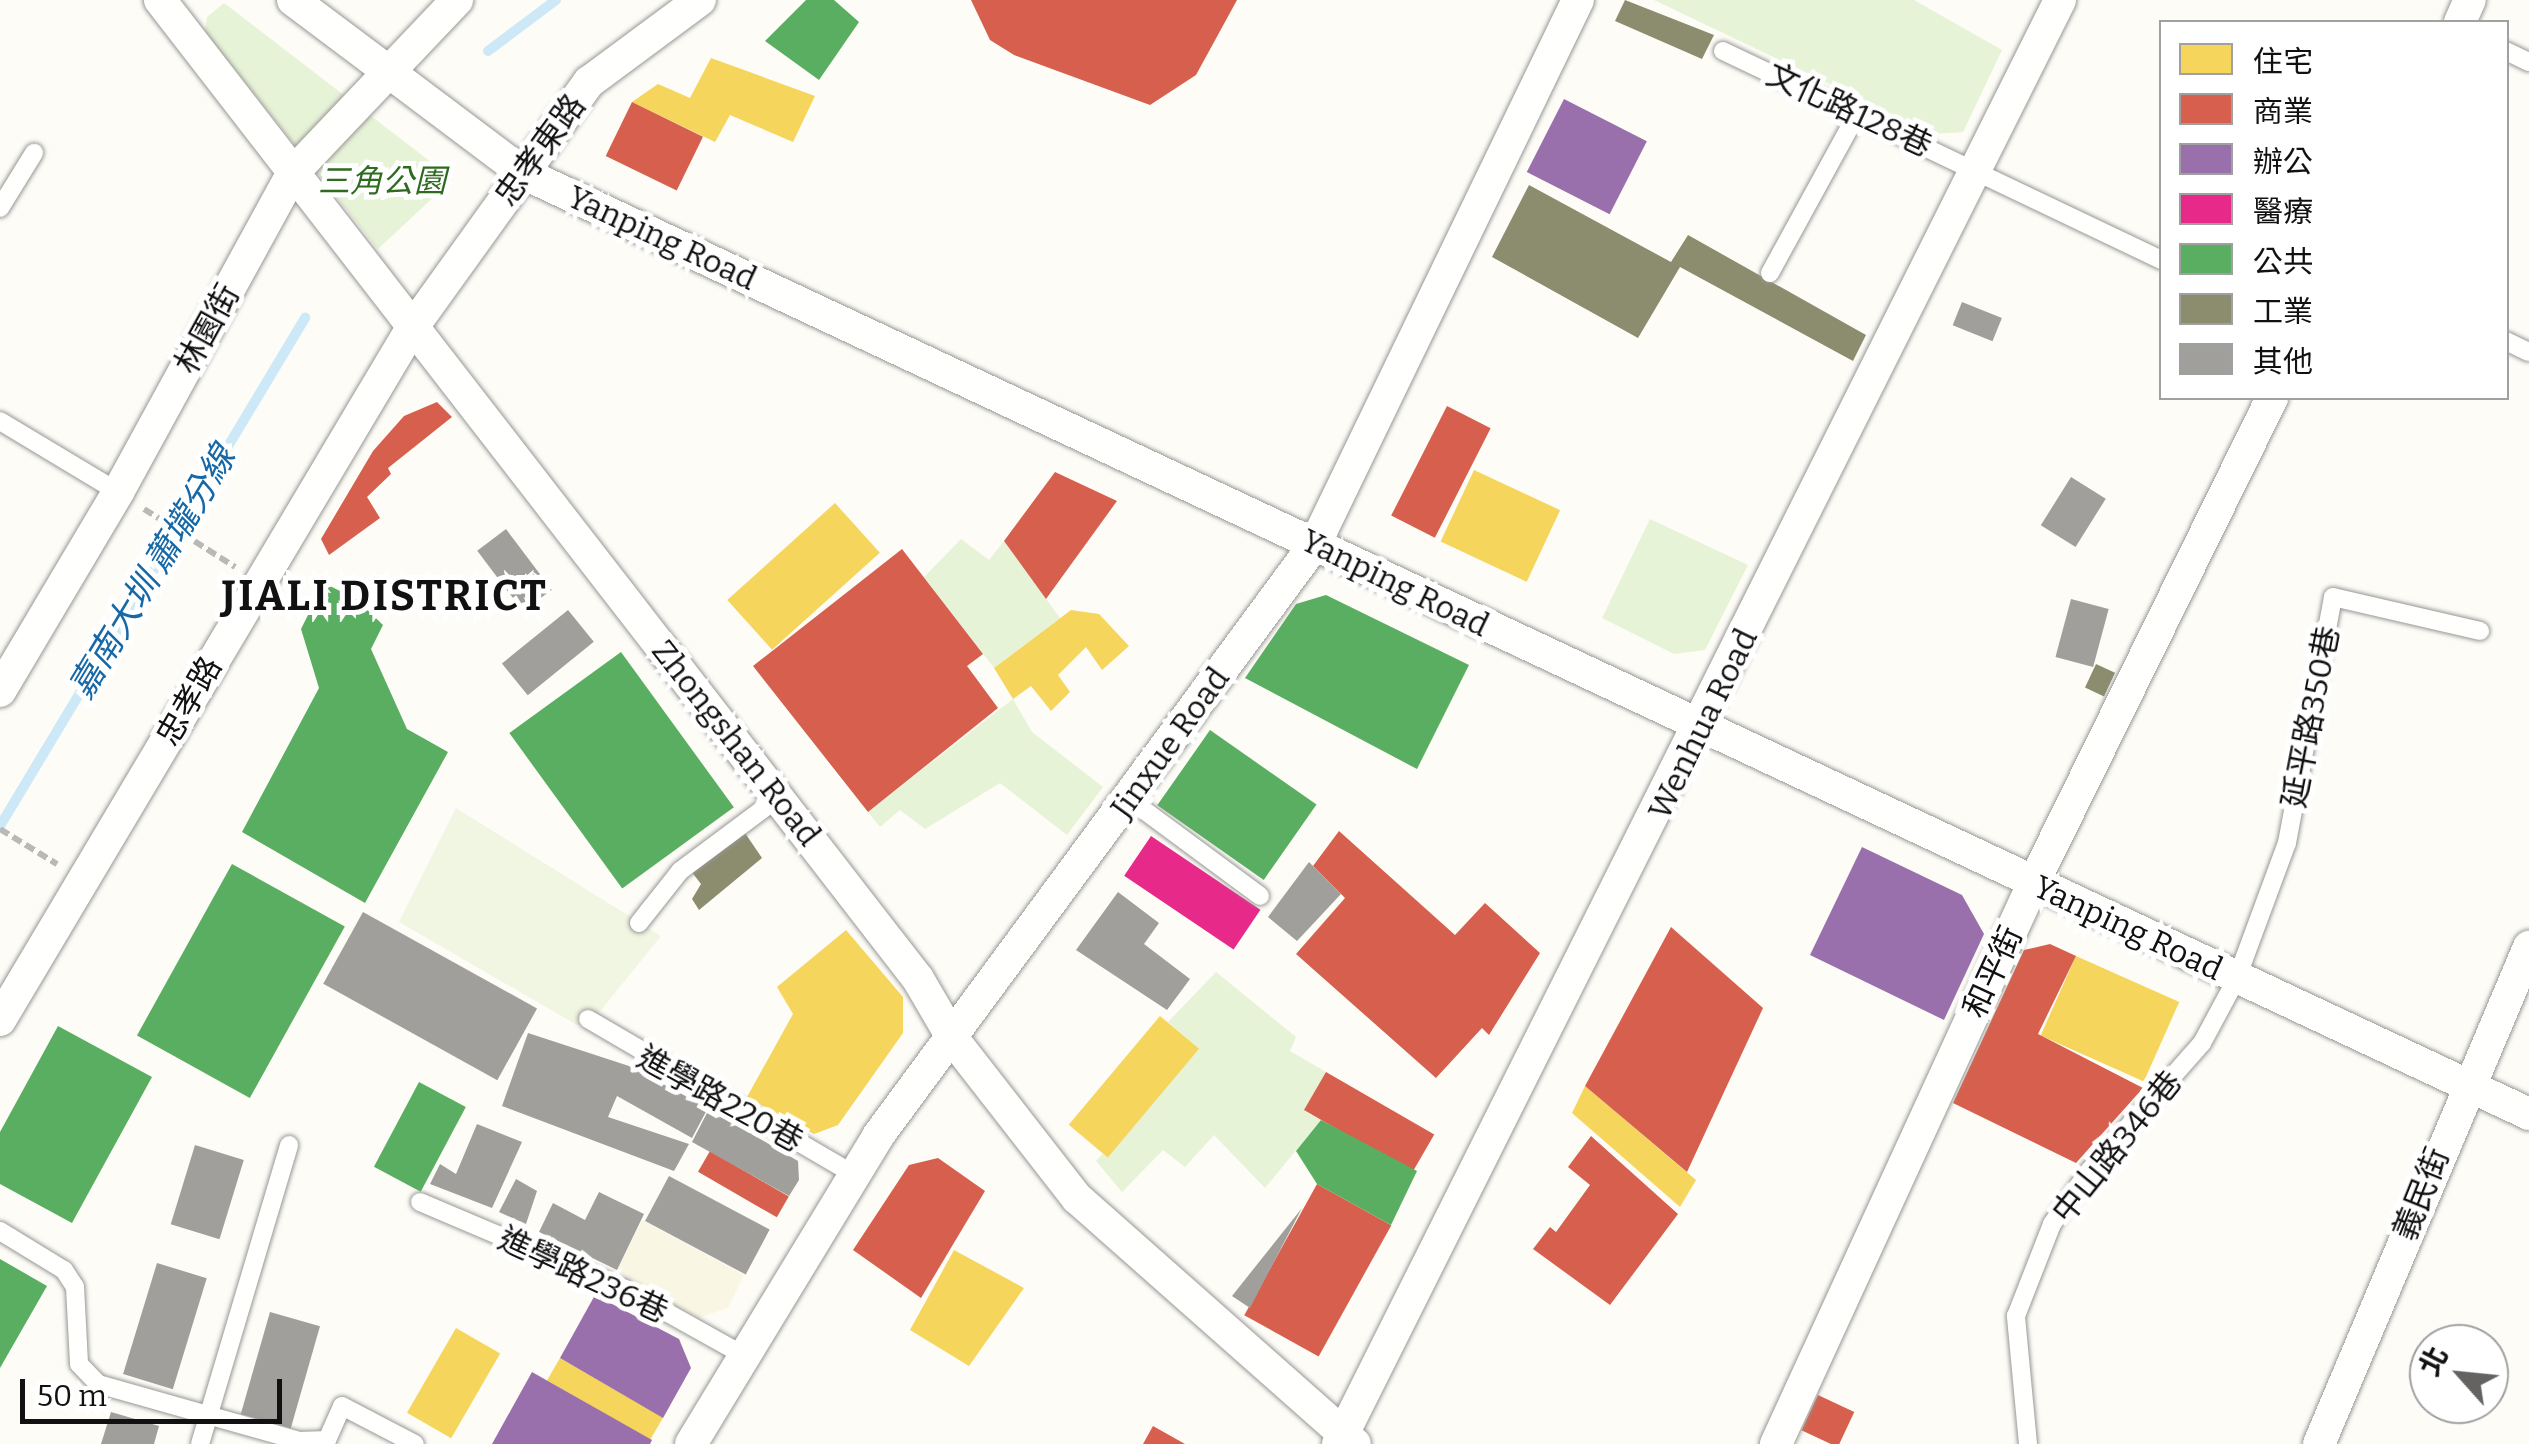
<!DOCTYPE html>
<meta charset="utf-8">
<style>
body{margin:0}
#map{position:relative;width:2529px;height:1444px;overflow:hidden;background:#fdfcf7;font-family:Bitter,"Noto Sans TC",serif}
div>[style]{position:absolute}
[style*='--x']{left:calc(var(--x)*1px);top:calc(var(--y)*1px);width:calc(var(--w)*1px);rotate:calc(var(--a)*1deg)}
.farmland>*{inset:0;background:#f9f7e4}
.green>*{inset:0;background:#e7f3d7}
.pitch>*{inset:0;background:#f0f6e1}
.homes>*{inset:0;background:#f6d55c;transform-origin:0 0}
.shops>*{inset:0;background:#d6604d;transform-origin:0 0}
.offices>*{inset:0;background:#9970ab;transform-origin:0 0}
.health>*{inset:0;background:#e7298a;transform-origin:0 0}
.public>*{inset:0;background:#5aae61;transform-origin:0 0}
.industry>*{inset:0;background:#8c8c6e;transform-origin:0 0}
.stream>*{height:10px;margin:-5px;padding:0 5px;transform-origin:5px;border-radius:5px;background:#cde8f7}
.building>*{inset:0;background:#a19f9c;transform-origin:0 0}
.path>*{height:6px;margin-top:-3px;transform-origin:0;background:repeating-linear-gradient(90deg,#b9b9b8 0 10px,transparent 0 15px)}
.roads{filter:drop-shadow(0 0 2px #979795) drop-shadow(0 0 2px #979795)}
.lane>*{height:18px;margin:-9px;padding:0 9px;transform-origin:9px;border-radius:9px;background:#fffffe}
.street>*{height:32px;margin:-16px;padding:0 16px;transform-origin:16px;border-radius:16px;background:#fffffe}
span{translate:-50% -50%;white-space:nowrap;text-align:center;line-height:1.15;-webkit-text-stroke:10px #fff;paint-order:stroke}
.street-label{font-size:32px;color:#111}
.park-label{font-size:32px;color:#2f6b1f;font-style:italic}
.water-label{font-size:35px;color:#1768a6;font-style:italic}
.district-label{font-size:42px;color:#111;font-weight:700;letter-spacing:2.5px}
.legend{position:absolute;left:2159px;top:20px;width:350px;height:380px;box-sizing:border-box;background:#fff;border:2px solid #a0a0a0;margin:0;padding:12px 18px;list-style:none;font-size:30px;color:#111}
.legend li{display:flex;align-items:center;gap:20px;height:50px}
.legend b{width:50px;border:2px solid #a0a0a0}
.north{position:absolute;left:2409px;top:1324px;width:100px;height:100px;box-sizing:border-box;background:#fff;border:2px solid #a0a0a0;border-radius:50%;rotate:297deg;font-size:28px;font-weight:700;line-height:40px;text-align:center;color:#111}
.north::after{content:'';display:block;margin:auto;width:35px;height:45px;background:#646362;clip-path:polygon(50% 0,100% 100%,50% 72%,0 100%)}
.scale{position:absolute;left:20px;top:1379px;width:262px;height:45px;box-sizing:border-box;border:5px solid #111;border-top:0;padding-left:12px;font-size:30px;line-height:35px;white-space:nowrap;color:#111;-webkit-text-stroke:8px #fff;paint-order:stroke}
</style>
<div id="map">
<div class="farmland">
<i style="clip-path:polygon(642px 1220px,744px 1275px,728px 1308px,698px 1318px,617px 1270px)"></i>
</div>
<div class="green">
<i style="clip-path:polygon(1654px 0,1914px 0,2002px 50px,1963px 132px,1934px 134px)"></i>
<i style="clip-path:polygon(224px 3px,453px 179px,378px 249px,205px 32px,207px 17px)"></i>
<i style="clip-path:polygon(1650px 519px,1748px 565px,1705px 650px,1674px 654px,1602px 618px)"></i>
<i style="clip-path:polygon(961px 539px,989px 560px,1004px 541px,1060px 618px,994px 668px,924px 577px)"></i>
<i style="clip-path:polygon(1013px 699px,1032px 732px,1103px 787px,1067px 835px,1000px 783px,925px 829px,900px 810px,880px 827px,868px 812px)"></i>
<i style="clip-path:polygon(1216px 972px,1296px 1037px,1290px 1051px,1326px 1072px,1305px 1111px,1321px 1120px,1265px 1188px,1214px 1135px,1185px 1167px,1163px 1150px,1122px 1192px,1096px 1161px,1199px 1049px,1168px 1022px)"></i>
</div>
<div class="pitch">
<i style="clip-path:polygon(456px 808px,661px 936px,597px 1015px,577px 1025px,399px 922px)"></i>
</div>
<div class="homes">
<i style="clip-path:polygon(711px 58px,815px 96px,793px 142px,730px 115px,715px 142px,632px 102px,658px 84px,690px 98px)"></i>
<i style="left:1474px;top:470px;width:95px;height:79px;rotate:25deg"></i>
<i style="left:835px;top:503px;width:67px;height:145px;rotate:48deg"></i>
<i style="clip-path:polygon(1071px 610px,1099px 614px,1129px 646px,1102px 670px,1086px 647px,1058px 675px,1070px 692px,1051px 711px,1031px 686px,1013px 699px,994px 668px)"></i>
<i style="clip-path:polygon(846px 930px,903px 997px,903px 1033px,838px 1125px,814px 1134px,747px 1097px,793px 1014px,777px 987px)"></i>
<i style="left:2076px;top:956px;width:113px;height:87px;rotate:24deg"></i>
<i style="left:1160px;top:1016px;width:51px;height:142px;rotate:40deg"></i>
<i style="clip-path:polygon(1585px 1086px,1696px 1180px,1680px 1207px,1572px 1113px)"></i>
<i style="clip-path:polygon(954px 1250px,1024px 1288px,969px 1366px,910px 1330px)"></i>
<i style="left:456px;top:1328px;width:51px;height:98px;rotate:30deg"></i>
<i style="left:560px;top:1358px;width:119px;height:26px;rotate:30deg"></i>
</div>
<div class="shops">
<i style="clip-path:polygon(971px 0,1237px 0,1196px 75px,1150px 105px,1014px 55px,990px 40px)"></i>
<i style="left:632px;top:102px;width:79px;height:60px;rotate:26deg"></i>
<i style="clip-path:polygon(437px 402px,452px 417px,388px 468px,391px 474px,367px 497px,380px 518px,329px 555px,321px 539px,373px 451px,404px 416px)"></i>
<i style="left:1447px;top:406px;width:49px;height:123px;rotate:27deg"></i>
<i style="clip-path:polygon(1055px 472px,1117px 501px,1046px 599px,1004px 541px)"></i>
<i style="clip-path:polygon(902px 549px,983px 654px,967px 666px,998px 708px,868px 812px,753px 666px)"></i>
<i style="clip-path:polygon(1339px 831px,1455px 935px,1485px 903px,1540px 953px,1489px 1035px,1482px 1028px,1436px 1078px,1296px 954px,1345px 898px,1313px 866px)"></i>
<i style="clip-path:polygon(1671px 927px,1763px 1008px,1687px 1172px,1585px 1086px)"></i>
<i style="clip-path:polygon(2050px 944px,2076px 956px,2038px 1034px,2143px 1088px,2076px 1163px,1953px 1103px,2024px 950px)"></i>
<i style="left:1326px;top:1072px;width:125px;height:44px;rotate:30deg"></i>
<i style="clip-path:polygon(1591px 1136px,1678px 1214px,1610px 1305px,1533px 1249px,1550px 1227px,1556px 1232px,1590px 1185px,1568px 1167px)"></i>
<i style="left:710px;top:1151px;width:91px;height:24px;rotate:30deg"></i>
<i style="clip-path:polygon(938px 1158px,985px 1191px,921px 1298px,853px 1250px,909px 1165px)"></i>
<i style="left:1317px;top:1184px;width:85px;height:150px;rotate:29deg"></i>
<i style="left:1818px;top:1395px;width:40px;height:39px;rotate:25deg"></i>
<i style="clip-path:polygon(1153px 1426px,1185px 1444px,1143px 1444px)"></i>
</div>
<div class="offices">
<i style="left:1564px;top:99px;width:93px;height:82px;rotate:27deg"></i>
<i style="clip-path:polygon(1862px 847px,1962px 895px,1984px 934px,1944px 1020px,1810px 955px)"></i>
<i style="clip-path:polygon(595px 1295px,679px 1339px,691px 1368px,663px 1418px,560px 1358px)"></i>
<i style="clip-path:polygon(532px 1372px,652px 1440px,650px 1444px,492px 1444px)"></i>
</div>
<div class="health">
<i style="left:1151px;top:836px;width:132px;height:48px;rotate:34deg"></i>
</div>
<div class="public">
<i style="clip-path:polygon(806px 0,834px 0,859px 22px,819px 80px,765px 41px)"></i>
<i style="clip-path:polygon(324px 583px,356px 599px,383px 625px,371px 649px,407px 729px,448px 752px,365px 903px,242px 832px,319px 688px,301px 629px)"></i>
<i style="clip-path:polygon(1326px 595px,1469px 665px,1417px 769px,1245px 678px,1296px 604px)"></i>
<i style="left:621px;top:652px;width:192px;height:138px;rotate:54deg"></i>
<i style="left:1210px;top:730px;width:130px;height:92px;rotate:35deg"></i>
<i style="left:232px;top:864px;width:129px;height:196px;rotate:29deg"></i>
<i style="clip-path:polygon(58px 1026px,152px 1077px,72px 1223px,0 1184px,0 1132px)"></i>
<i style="left:419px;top:1082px;width:53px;height:96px;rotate:28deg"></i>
<i style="clip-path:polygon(1321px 1120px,1417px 1171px,1391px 1225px,1317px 1184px,1296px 1151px)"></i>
<i style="clip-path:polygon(0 1259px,47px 1286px,0 1368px)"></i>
</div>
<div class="industry">
<i style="clip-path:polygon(1625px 0,1714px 35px,1702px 59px,1615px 21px)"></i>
<i style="clip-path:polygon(1529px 185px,1671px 262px,1688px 235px,1866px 335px,1853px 361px,1680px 267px,1638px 338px,1492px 257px)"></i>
<i style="left:2096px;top:664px;width:21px;height:26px;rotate:25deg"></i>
<i style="clip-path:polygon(745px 833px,762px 858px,699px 910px,692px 899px,701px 884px,691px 871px)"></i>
</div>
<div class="stream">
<i style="--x:488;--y:51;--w:85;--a:-36.9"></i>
<i style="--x:0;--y:826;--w:593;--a:-59.02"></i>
</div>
<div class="building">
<i style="left:1962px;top:302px;width:43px;height:25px;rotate:22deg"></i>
<i style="left:2071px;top:477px;width:41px;height:57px;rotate:32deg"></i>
<i style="left:506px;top:529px;width:76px;height:36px;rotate:53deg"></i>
<i style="left:2071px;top:599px;width:39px;height:60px;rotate:15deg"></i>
<i style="left:568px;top:610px;width:41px;height:85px;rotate:51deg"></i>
<i style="clip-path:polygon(1309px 862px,1341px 894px,1297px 941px,1268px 917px)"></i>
<i style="clip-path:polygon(1118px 892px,1159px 923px,1144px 944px,1190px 979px,1167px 1010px,1076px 950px)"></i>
<i style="left:363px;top:912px;width:199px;height:82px;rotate:29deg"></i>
<i style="clip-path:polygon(528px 1033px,629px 1066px,708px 1108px,692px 1138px,617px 1096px,608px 1117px,689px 1144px,674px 1171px,502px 1106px)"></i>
<i style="clip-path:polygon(709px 1109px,798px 1161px,799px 1180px,789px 1196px,692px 1142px)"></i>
<i style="clip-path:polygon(477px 1124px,522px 1142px,492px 1208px,430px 1184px,440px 1164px,456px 1174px)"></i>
<i style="left:195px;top:1145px;width:51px;height:83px;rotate:17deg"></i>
<i style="left:669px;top:1176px;width:114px;height:51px;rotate:28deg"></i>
<i style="clip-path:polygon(516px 1179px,537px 1191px,526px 1224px,499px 1212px)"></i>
<i style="clip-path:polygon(599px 1192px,644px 1214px,617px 1270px,539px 1232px,553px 1203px,585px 1220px)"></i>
<i style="clip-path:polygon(1302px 1208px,1250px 1308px,1232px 1296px)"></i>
<i style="left:157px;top:1263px;width:52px;height:116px;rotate:17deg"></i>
<i style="left:270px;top:1312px;width:52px;height:106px;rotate:16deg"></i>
<i style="clip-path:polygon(111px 1412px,159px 1426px,154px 1444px,101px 1444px)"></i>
</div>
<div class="path">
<i style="--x:144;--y:509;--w:108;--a:32.5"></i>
<i style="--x:0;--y:829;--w:67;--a:31.6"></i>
</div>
<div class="roads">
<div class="lane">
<i style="--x:1723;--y:51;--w:486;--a:25.5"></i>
<i style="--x:2506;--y:51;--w:25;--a:26"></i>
<i style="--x:0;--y:208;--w:65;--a:-58.3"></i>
<i style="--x:1770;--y:273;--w:181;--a:-61.3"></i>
<i style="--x:2506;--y:341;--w:25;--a:26"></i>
<i style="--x:0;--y:421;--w:138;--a:31"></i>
<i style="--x:1129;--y:799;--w:163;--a:36.5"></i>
<i style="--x:639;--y:923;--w:66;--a:-51.7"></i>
<i style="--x:680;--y:871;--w:122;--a:-36.7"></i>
<i style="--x:588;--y:1019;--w:309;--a:30.3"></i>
<i style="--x:420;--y:1202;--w:223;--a:23"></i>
<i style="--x:625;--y:1289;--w:135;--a:29.2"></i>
<i style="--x:0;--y:1231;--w:75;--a:31.4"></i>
<i style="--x:64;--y:1270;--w:20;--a:57"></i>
<i style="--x:75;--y:1287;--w:77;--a:87"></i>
<i style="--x:79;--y:1364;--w:28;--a:46"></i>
<i style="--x:98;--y:1384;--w:209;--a:15.8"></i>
<i style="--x:299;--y:1441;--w:28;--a:-2"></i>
<i style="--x:327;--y:1440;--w:37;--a:-66"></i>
<i style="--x:342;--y:1406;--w:82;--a:27.5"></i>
<i style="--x:200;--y:1444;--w:312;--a:-73.4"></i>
<i style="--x:2028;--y:1444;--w:129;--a:-95.4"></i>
<i style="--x:2016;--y:1316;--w:99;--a:-68.6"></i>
<i style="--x:2052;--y:1224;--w:66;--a:-54.9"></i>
<i style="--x:2090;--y:1170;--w:169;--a:-48.6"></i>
<i style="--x:2202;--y:1043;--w:74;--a:-61.7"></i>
<i style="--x:2237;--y:978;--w:144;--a:-69.7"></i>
<i style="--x:2287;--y:843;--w:250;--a:-79.4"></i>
<i style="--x:2333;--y:597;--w:151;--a:13"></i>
</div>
<div class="street">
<i style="--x:160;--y:0;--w:1238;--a:52.25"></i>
<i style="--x:918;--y:979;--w:69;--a:59.7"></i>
<i style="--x:953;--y:1039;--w:202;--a:52.1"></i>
<i style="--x:1077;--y:1198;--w:371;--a:41.5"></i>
<i style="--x:293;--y:0;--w:288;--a:36.9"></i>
<i style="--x:523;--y:173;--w:2216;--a:25.13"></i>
<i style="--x:2460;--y:22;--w:24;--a:-66"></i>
<i style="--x:0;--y:691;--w:231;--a:-59.3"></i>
<i style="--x:118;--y:492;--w:362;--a:-61.3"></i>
<i style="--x:292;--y:174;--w:240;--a:-46.5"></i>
<i style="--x:0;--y:1020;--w:802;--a:-59.24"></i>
<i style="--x:410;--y:331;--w:307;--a:-54.3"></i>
<i style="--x:589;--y:82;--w:138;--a:-36.5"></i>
<i style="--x:691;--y:1444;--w:360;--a:-58.7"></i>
<i style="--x:878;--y:1136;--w:736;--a:-53.57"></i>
<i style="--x:1315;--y:544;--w:604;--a:-64.2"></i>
<i style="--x:1338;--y:1444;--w:1614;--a:-63.43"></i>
<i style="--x:1776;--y:1444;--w:616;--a:-65.35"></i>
<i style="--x:2033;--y:884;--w:542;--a:-63.81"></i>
<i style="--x:2319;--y:1444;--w:540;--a:-67.09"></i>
</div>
</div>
<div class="street-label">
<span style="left:1849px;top:110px;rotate:25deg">文化路128巷</span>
<span style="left:540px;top:150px;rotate:-54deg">忠孝東路</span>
<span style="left:662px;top:238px;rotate:25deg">Yanping Road</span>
<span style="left:207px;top:329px;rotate:-61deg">林園街</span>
<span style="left:1395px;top:583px;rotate:26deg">Yanping Road</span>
<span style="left:189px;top:701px;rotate:-60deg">忠孝路</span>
<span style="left:2311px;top:717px;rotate:-79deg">延平路350巷</span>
<span style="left:1703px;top:724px;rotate:-64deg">Wenhua Road</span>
<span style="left:736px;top:743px;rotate:52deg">Zhongshan Road</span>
<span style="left:1170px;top:743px;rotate:-54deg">Jinxue Road</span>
<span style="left:2128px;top:928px;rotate:25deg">Yanping Road</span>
<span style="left:1993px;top:972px;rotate:-65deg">和平街</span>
<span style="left:720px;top:1099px;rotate:29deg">進學路220巷</span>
<span style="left:2117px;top:1147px;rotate:-51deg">中山路346巷</span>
<span style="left:2421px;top:1194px;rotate:-68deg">義民街</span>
<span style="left:583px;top:1275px;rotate:25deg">進學路236巷</span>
</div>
<div class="park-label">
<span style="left:382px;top:181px">三角公園</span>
</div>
<div class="water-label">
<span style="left:152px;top:572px;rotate:-59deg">嘉南大圳 蕭壠分線</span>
</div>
<div class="district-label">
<span style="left:385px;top:596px">JIALI DISTRICT</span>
</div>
<ul class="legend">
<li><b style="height:28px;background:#f6d55c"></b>住宅</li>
<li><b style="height:28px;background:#d6604d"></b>商業</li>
<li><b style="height:28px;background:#9970ab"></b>辦公</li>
<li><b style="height:28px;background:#e7298a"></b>醫療</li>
<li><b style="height:28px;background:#5aae61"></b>公共</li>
<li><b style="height:28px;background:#8c8c6e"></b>工業</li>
<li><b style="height:28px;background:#a19f9c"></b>其他</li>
</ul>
<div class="north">北</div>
<div class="scale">50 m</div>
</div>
